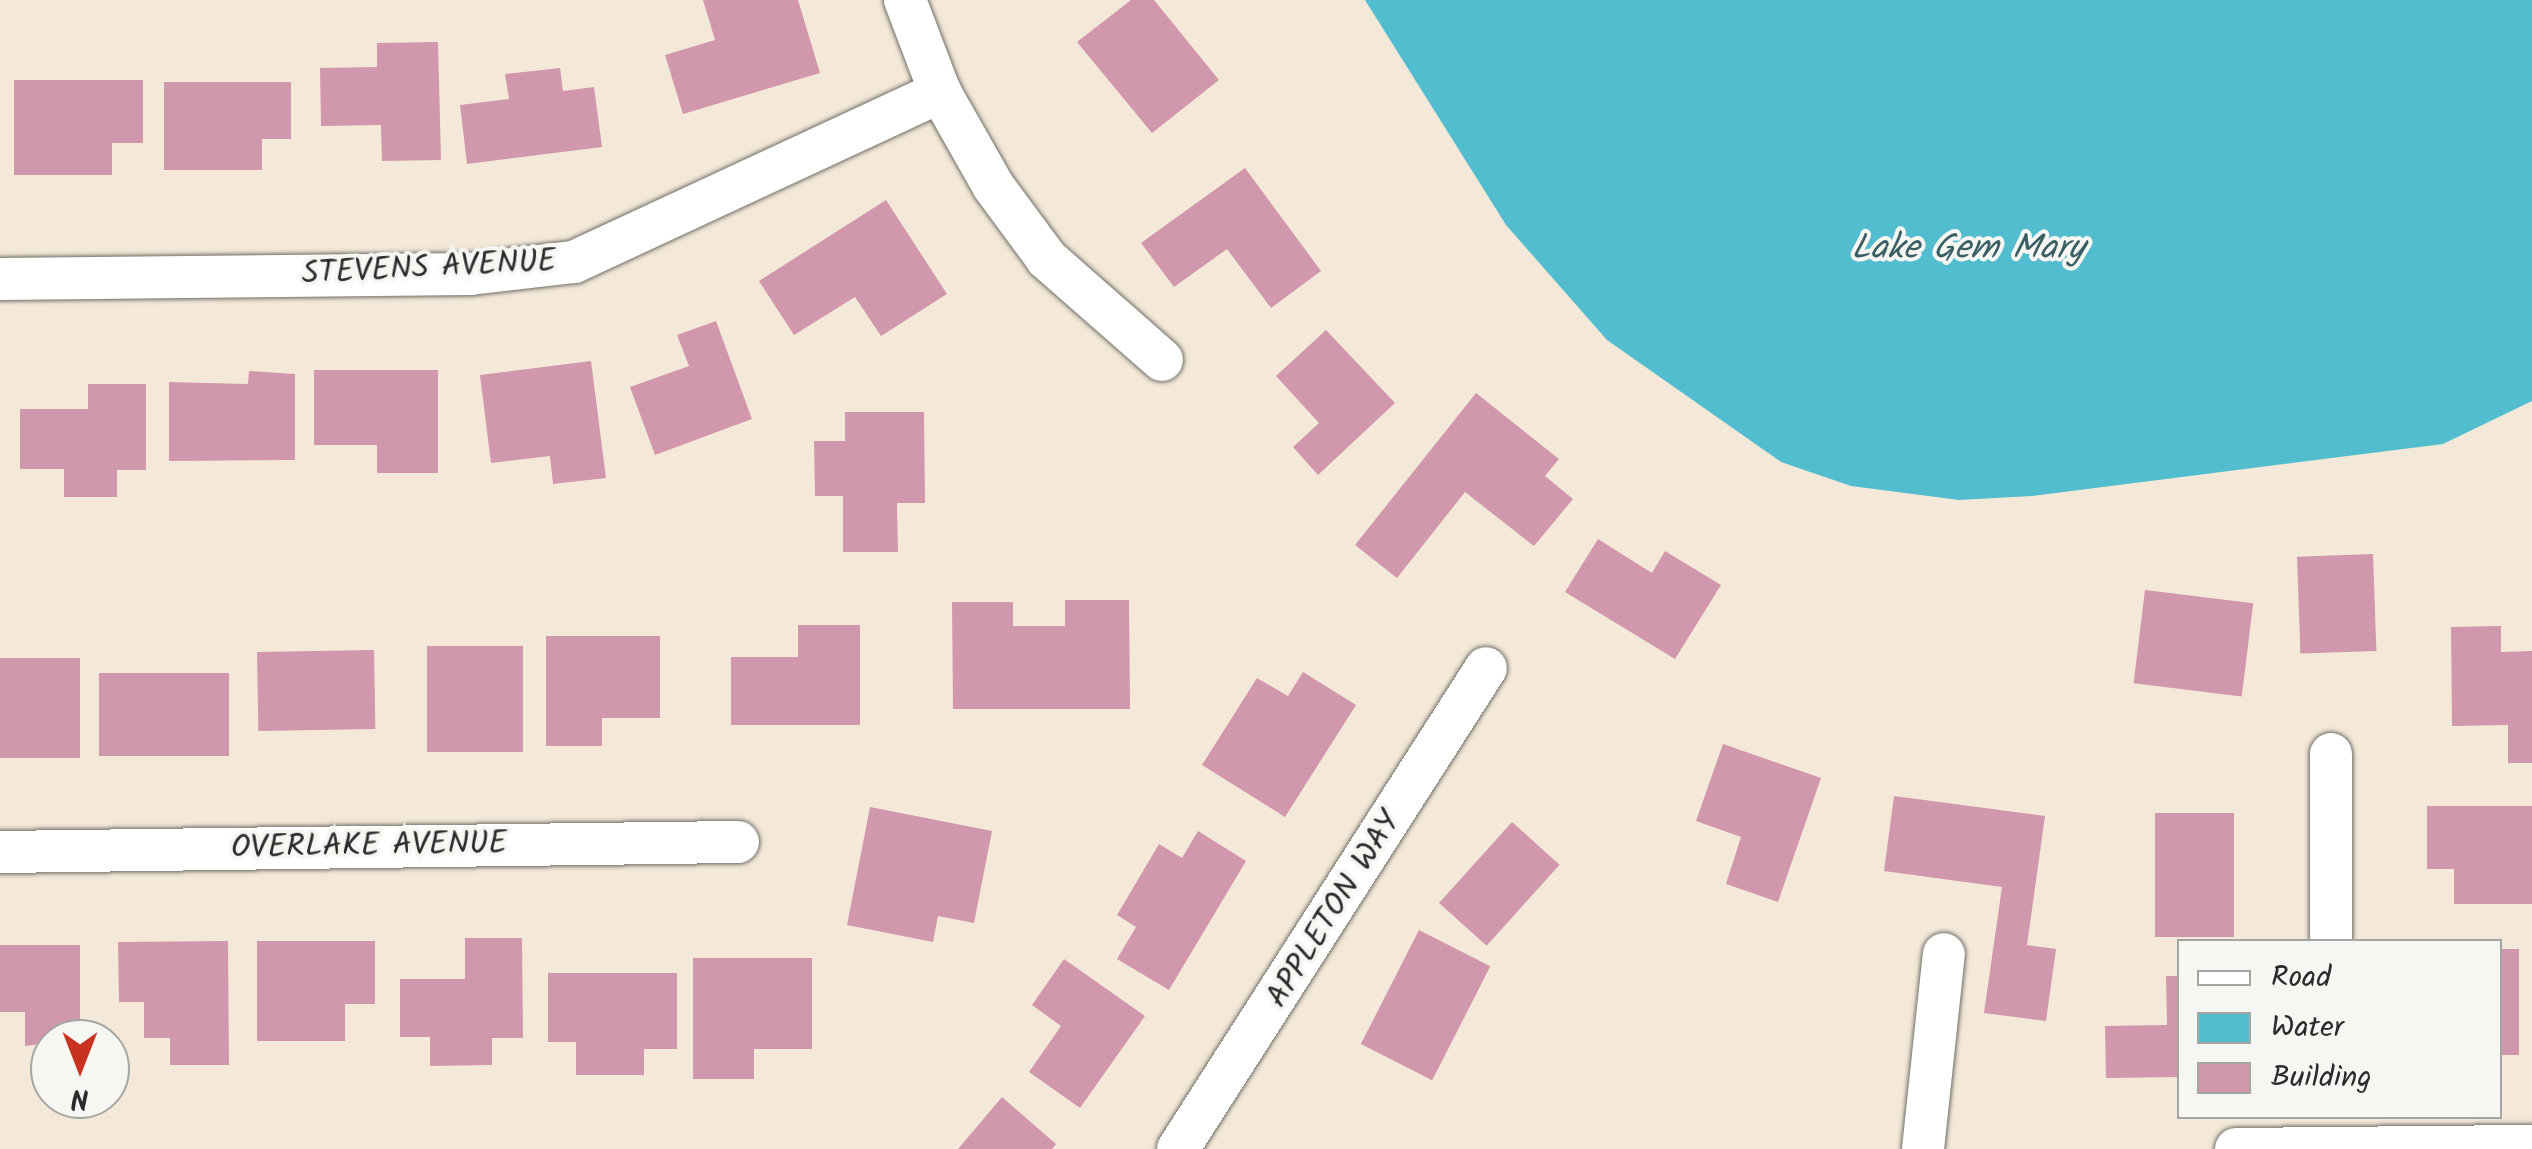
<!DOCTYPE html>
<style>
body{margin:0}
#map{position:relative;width:2532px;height:1149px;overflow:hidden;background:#f4e9d8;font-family:Kalam,sans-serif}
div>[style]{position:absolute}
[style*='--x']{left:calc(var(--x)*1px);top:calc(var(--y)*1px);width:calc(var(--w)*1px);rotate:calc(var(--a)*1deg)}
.water>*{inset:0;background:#52bdce}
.building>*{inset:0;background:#d197ac;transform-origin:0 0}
.roads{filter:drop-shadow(0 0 2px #716e68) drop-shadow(0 0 2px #716e68)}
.minor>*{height:42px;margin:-21px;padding:0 21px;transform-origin:21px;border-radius:21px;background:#fff}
span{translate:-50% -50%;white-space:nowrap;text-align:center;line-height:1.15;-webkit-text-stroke:8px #f6f6f2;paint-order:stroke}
.street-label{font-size:32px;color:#2b2b2b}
.water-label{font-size:35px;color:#395e64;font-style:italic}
.legend{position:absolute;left:2177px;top:939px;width:325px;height:180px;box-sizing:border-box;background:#f6f6f2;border:2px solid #a5a5a2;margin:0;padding:12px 18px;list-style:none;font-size:30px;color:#2b2b2b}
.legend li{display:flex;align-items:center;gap:20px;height:50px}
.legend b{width:50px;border:2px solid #a5a5a2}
.north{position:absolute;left:30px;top:1019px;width:100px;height:100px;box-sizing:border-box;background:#f6f6f2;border:2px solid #a5a5a2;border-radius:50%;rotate:180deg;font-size:28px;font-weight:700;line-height:40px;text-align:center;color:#2b2b2b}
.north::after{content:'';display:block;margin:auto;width:35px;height:45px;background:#c8321e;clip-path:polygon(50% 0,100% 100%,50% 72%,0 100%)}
</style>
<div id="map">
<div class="water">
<i style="clip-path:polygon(1365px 0,2532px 0,2532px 401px,2443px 444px,2032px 496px,1959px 500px,1851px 486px,1781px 462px,1607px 340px,1506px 225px)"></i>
</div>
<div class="building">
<i style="clip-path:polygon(703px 0,798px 0,820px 73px,683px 114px,665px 55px,715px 40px)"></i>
<i style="clip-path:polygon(1131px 0,1154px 0,1219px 80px,1152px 133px,1077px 42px)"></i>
<i style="clip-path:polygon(438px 42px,441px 160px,382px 161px,381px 125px,321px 126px,320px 68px,377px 67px,377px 43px)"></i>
<i style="clip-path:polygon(560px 68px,563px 91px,594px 87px,602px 147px,467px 164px,460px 105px,509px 99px,505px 74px)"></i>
<i style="clip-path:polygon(14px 80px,143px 80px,143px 143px,112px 143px,112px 175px,14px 175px)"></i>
<i style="clip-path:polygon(164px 82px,291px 82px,291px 139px,262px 139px,262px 170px,164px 170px)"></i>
<i style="clip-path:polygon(1245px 168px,1321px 271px,1271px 308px,1227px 249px,1174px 287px,1141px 243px)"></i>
<i style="clip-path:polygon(886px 200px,947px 294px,881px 336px,855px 297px,794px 335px,759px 281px)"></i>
<i style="clip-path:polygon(716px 321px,752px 419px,655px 455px,630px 387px,689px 366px,677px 335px)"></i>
<i style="clip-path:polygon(1326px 330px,1395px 403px,1318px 475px,1293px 447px,1319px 423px,1276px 376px)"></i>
<i style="clip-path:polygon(591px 361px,606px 478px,553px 484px,550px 456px,491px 463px,480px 375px)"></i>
<i style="clip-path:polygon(314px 370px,438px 370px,438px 473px,377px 473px,377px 445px,314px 445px)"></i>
<i style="clip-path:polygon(249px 371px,295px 374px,295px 460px,169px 461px,169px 382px,248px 384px)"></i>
<i style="clip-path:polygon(88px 384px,146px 384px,146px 470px,117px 470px,117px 497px,64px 497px,64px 469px,20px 469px,20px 409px,88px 409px)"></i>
<i style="clip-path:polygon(1476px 393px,1559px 459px,1545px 476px,1573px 499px,1534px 546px,1465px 492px,1397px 578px,1355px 545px)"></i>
<i style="clip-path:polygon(845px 412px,924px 412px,925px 503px,897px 503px,898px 552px,843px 552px,843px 496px,815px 496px,814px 441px,845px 441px)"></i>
<i style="clip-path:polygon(1598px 539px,1652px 573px,1665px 551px,1721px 585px,1675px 659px,1565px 592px)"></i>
<i style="left:2373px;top:554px;width:97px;height:76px;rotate:88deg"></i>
<i style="left:2145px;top:590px;width:109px;height:94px;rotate:7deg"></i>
<i style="clip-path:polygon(1065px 600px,1129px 600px,1130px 709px,953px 709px,952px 602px,1013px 602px,1013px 626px,1065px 626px)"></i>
<i style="clip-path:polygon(798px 625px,860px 625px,860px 725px,731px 725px,731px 657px,798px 657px)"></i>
<i style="clip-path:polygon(2501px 626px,2501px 652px,2532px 651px,2532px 763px,2508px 763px,2508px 725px,2452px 726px,2451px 627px)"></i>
<i style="clip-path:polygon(546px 636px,660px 636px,660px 718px,602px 718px,602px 746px,546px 746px)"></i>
<i style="left:427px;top:646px;width:96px;height:106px"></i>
<i style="left:374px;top:650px;width:79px;height:117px;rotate:89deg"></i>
<i style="left:0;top:658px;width:80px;height:100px"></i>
<i style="clip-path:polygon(1303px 672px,1356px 705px,1285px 817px,1202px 765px,1257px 678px,1288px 696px)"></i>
<i style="left:99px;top:673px;width:130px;height:83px"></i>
<i style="clip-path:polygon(1723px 744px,1821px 778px,1778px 902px,1726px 884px,1741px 837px,1696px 821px)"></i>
<i style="clip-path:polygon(1894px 796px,2045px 816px,2027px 945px,2056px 949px,2046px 1021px,1984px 1013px,2002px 887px,1884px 871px)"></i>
<i style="clip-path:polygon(2427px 806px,2532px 806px,2532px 904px,2454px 904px,2454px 869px,2427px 869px)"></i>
<i style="clip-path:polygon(870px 807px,992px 831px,974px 923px,938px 916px,933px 942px,847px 925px)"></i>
<i style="left:2155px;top:813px;width:79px;height:124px"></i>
<i style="left:1512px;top:822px;width:64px;height:109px;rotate:42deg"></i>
<i style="clip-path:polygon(1198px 831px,1246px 861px,1169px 990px,1117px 959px,1136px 927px,1117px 915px,1159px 844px,1182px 858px)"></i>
<i style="left:1419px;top:930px;width:80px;height:128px;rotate:27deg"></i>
<i style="clip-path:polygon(465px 938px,522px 938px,523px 1038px,492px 1038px,492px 1065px,430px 1066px,430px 1037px,400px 1037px,400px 979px,465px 979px)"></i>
<i style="clip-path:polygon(228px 941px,229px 1065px,170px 1065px,170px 1038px,144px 1038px,144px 1002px,119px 1002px,118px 942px)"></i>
<i style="clip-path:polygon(257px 941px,375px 941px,375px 1004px,345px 1004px,345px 1041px,257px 1041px)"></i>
<i style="clip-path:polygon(0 945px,80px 945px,80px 1039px,25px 1046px,25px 1012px,0 1012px)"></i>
<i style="left:2500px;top:949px;width:19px;height:106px"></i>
<i style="clip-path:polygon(693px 958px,812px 958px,812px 1049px,754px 1049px,754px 1079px,693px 1079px)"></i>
<i style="clip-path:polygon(1064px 959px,1145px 1016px,1080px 1108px,1029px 1072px,1061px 1026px,1032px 1005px)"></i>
<i style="clip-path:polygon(548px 973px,677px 973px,677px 1049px,644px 1049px,644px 1075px,576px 1075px,576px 1042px,548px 1042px)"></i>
<i style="clip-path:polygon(2166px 976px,2180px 976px,2180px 1077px,2106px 1078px,2105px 1026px,2167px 1025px)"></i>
<i style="clip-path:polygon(1002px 1097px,1056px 1144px,1052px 1149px,958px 1149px)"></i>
</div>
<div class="roads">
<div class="minor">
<i style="--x:905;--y:0;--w:98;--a:69.2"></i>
<i style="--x:940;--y:92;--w:109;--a:60.4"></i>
<i style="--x:994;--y:187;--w:89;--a:53.6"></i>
<i style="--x:1047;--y:259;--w:153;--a:41.3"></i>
<i style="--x:0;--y:279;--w:470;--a:-0.6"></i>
<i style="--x:470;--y:274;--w:105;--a:-6.6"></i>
<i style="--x:574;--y:262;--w:404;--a:-24.9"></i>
<i style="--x:2331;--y:754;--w:188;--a:90"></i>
<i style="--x:0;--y:852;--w:738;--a:-0.78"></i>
<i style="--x:1178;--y:1149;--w:571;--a:-57.37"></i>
<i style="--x:1923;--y:1149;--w:196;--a:-83.9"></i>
<i style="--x:2236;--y:1149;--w:296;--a:-0.6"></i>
</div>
</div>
<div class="street-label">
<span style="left:429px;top:269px;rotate:-3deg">STEVENS AVENUE</span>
<span style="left:369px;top:847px;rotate:-1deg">OVERLAKE AVENUE</span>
<span style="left:1335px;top:910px;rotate:-58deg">APPLETON WAY</span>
</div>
<div class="water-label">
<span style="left:1968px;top:249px">Lake Gem Mary</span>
</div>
<ul class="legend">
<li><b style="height:12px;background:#fff"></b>Road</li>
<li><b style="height:28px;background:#52bdce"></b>Water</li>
<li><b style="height:28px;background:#d197ac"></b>Building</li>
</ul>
<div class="north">N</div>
</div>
